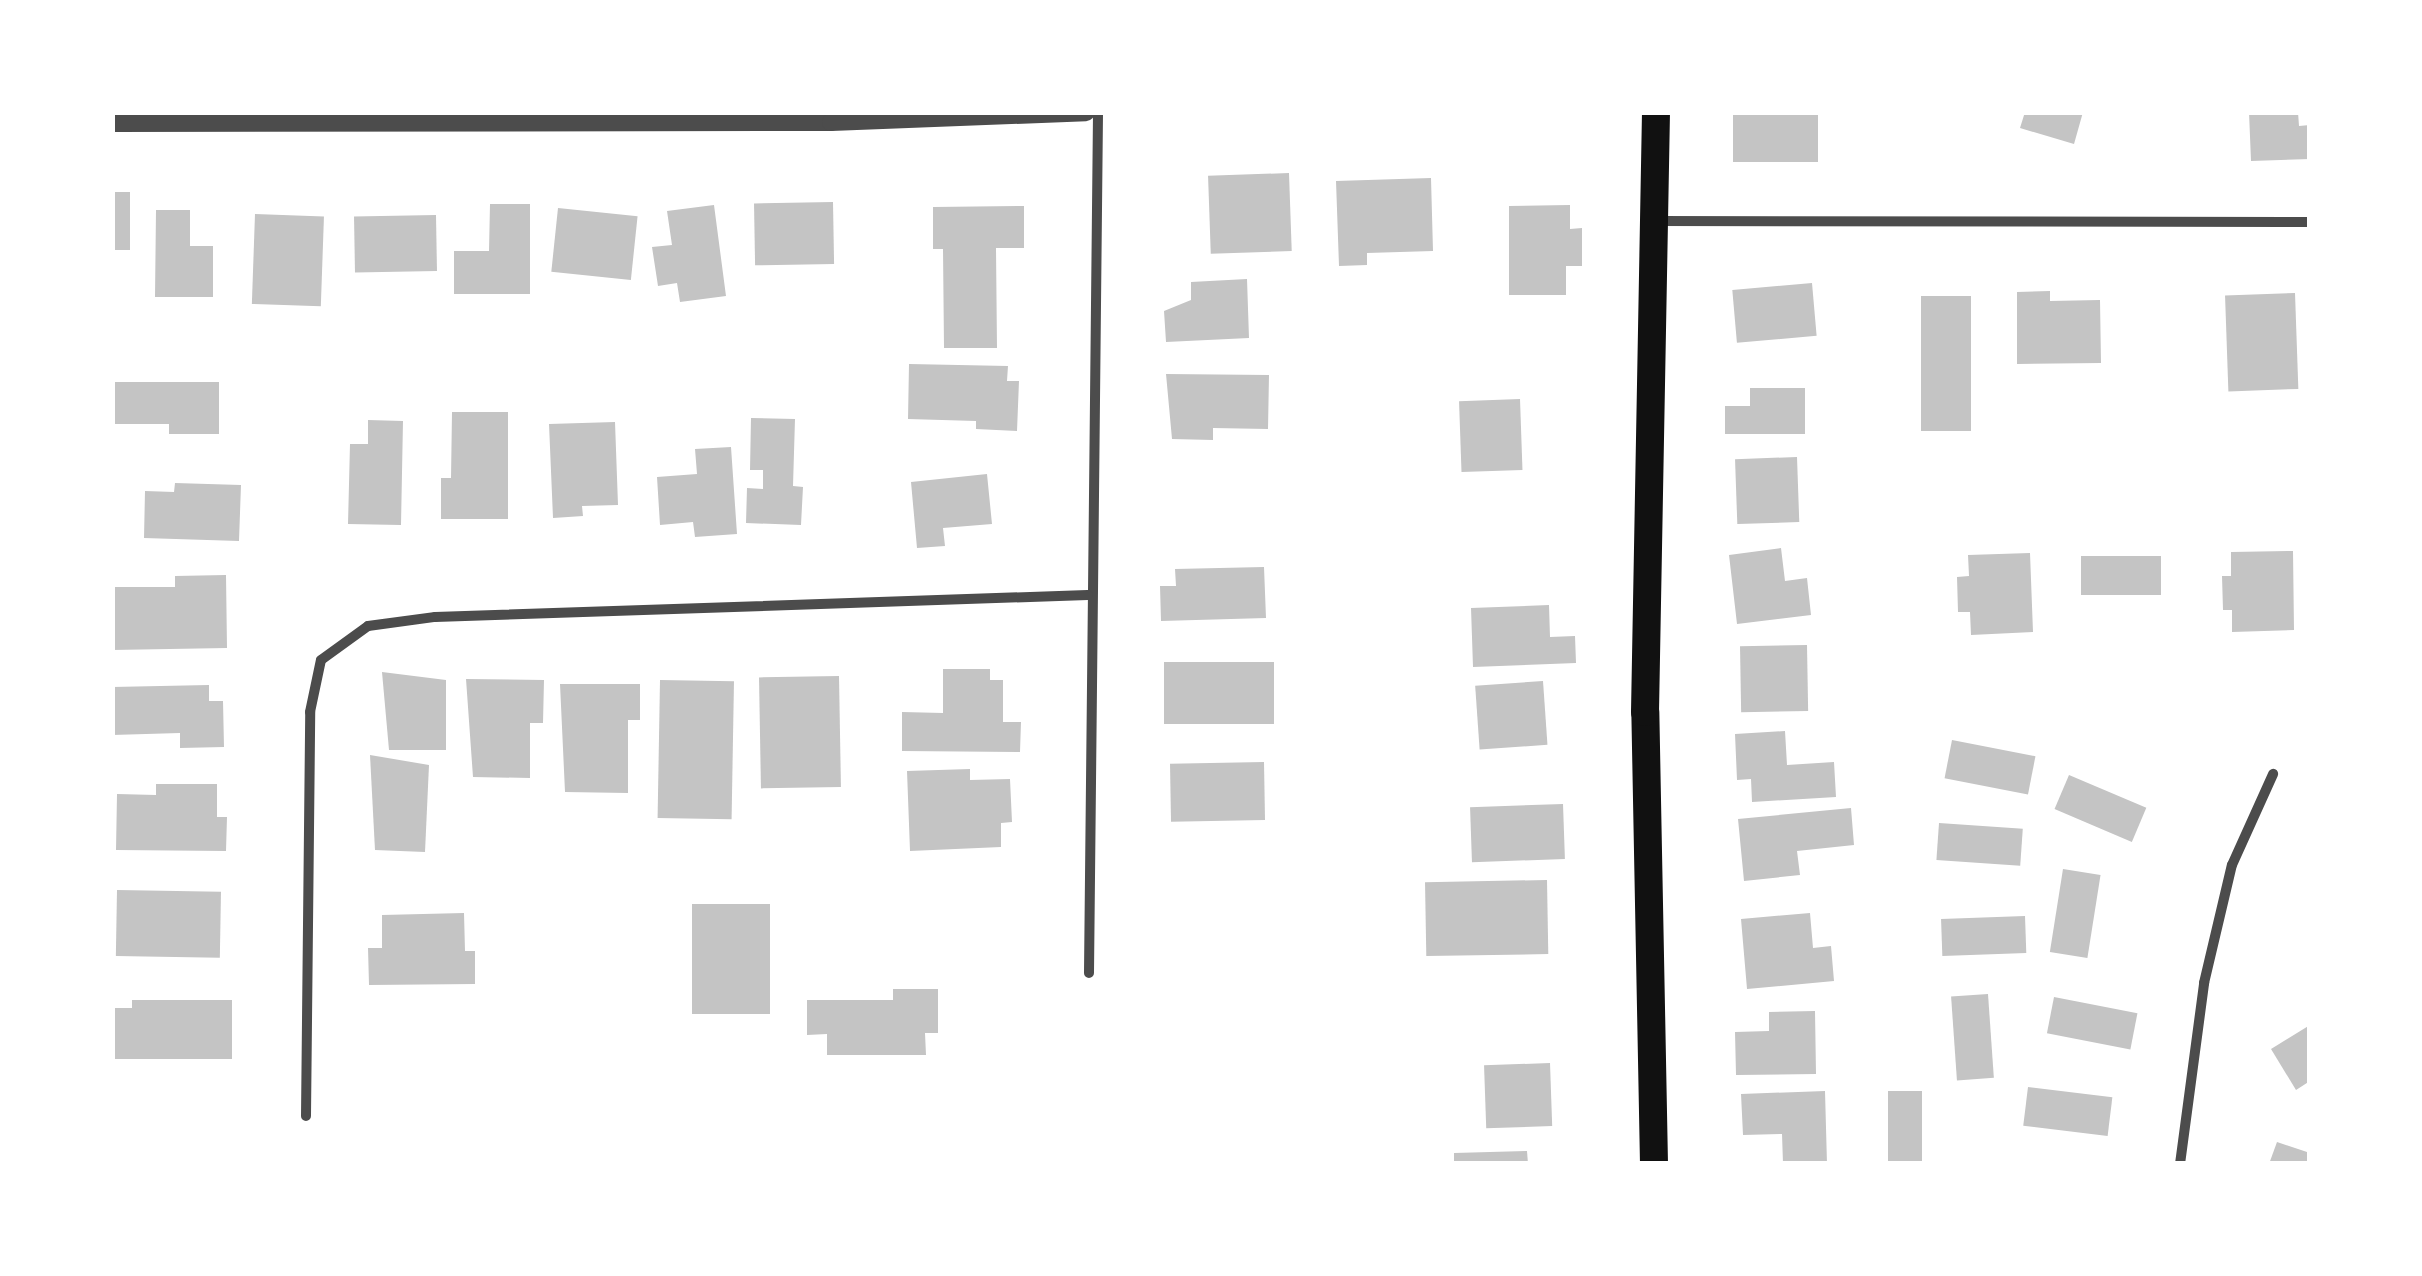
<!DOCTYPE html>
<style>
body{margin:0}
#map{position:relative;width:2422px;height:1276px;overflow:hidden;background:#fff;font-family:Overpass,sans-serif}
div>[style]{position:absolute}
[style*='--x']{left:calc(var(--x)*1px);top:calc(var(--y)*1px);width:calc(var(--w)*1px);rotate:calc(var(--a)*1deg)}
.building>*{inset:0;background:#c4c4c4;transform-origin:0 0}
.minor>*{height:10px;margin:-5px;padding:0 5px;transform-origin:5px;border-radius:5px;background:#4c4c4c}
.tertiary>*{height:18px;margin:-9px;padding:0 9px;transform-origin:9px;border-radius:9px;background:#4c4c4c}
.trunk>*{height:28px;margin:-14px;padding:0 14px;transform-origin:14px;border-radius:14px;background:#111}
span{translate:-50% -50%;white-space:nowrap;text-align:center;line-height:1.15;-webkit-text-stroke:8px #fff;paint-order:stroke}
.frame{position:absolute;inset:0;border:115px solid #fff;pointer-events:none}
</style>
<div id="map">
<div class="building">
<i style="left:1733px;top:112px;width:85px;height:50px"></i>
<i style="clip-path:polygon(2025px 112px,2083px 112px,2074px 144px,2020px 128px)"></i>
<i style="clip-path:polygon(2249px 112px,2298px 112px,2299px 126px,2310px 125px,2310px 159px,2251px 161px)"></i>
<i style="left:1289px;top:173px;width:78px;height:81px;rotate:88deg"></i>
<i style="clip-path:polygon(1431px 178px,1433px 251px,1367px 253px,1367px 265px,1339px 266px,1336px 181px)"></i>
<i style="left:112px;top:192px;width:18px;height:58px"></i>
<i style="left:833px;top:202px;width:62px;height:79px;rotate:89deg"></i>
<i style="clip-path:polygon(490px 204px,530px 204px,530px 294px,454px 294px,454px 251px,489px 251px)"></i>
<i style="clip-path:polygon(714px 205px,726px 296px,680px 302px,677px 283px,658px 286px,652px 247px,672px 245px,667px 211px)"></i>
<i style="clip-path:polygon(1570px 205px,1570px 229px,1582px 228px,1582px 266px,1566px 266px,1566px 295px,1509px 295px,1509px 206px)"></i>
<i style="clip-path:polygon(1024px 206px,1024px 248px,996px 248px,997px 348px,944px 348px,943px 249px,933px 249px,933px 207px)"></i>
<i style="left:558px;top:208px;width:80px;height:64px;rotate:6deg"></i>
<i style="clip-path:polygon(156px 210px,190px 210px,190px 246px,213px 246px,213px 297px,155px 297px)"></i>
<i style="left:255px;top:214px;width:69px;height:90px;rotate:2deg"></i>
<i style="left:436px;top:215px;width:56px;height:82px;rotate:89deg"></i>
<i style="clip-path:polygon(1247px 279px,1249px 338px,1166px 342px,1164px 311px,1191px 300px,1191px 282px)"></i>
<i style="left:1812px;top:283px;width:53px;height:80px;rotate:85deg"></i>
<i style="clip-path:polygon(2050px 291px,2050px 301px,2100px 300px,2101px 363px,2017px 364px,2017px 292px)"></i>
<i style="left:2295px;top:293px;width:96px;height:70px;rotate:88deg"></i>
<i style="left:1971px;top:296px;width:135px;height:50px;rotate:90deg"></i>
<i style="clip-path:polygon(909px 364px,1008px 366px,1007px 381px,1019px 381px,1017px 431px,976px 429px,976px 421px,908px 419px)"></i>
<i style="clip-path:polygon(1166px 374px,1269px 375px,1268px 429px,1213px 428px,1213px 440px,1172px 439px)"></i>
<i style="clip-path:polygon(114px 382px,219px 382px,219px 434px,169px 434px,169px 424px,115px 424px)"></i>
<i style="clip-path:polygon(1750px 388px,1805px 388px,1805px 434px,1725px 434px,1725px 406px,1750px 406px)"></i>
<i style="left:1520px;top:399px;width:71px;height:61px;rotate:88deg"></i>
<i style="clip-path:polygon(452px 412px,508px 412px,508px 519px,441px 519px,441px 478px,451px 478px)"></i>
<i style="clip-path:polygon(751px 418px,795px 419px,793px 486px,803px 487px,801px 525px,746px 523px,747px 488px,763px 489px,763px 470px,750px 470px)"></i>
<i style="clip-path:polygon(368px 420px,403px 421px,401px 525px,348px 524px,350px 444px,368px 444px)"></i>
<i style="clip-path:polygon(615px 422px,618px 505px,582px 506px,583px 516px,553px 518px,549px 424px)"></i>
<i style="clip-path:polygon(731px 447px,737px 534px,695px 537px,693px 522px,660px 525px,657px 477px,697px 474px,695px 449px)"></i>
<i style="left:1797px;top:457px;width:65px;height:62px;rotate:88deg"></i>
<i style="clip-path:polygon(987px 474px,992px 524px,943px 528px,945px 546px,917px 548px,911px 482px)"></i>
<i style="clip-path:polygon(175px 483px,241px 485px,239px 541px,144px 538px,145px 491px,174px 492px)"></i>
<i style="clip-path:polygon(1781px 548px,1785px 581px,1807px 578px,1811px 615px,1737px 624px,1729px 555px)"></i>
<i style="clip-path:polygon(2293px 551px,2294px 630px,2232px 632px,2232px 610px,2223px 610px,2222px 576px,2231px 576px,2231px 552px)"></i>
<i style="clip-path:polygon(2030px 553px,2033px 632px,1971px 635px,1970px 612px,1958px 612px,1957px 577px,1969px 576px,1968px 555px)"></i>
<i style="left:2161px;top:556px;width:39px;height:80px;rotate:90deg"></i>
<i style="clip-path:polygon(1264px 567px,1266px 618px,1161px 621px,1160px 586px,1176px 586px,1175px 569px)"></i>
<i style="clip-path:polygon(226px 575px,227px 648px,112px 650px,112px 587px,175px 587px,175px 576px)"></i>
<i style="clip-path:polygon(1549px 605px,1550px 637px,1575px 636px,1576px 663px,1473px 667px,1471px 608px)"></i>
<i style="left:1807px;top:645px;width:66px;height:67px;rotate:89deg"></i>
<i style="left:1164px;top:662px;width:110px;height:62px"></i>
<i style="clip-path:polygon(943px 669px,990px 669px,990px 680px,1003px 680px,1003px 722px,1021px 722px,1020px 752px,902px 751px,902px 712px,943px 713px)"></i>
<i style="clip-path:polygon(382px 672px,446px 680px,446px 750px,389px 750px)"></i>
<i style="left:839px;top:676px;width:111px;height:80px;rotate:89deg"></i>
<i style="clip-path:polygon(466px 679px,544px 680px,543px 723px,530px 723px,530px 778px,473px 777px)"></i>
<i style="left:660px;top:680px;width:74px;height:138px;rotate:1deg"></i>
<i style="left:1543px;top:681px;width:64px;height:68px;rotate:86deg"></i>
<i style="clip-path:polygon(560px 684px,640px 684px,640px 720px,628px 720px,628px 793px,565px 792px)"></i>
<i style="clip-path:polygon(209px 685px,209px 701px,223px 701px,224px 747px,180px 748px,180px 733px,112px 735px,112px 687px)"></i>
<i style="clip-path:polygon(1785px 731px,1787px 765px,1834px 762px,1836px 797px,1752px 802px,1751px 779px,1737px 780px,1735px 734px)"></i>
<i style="left:1952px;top:740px;width:85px;height:39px;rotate:11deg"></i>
<i style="clip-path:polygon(370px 755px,429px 765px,425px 852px,375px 850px)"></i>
<i style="left:1264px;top:762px;width:58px;height:94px;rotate:89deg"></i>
<i style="clip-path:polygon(970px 769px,970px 780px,1010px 779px,1012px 822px,1001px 823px,1001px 847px,910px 851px,907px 771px)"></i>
<i style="left:2069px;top:775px;width:84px;height:37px;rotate:23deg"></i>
<i style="clip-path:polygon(156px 784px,217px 784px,217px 817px,227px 817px,226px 851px,116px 850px,117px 794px,156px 795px)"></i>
<i style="left:1563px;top:804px;width:55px;height:93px;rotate:88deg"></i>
<i style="clip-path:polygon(1851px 808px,1854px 845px,1797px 851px,1800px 875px,1744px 881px,1738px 819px)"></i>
<i style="left:1939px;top:823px;width:84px;height:37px;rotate:4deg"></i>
<i style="left:2063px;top:869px;width:38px;height:84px;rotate:9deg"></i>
<i style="left:1547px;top:880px;width:74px;height:122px;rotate:89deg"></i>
<i style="left:117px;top:890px;width:104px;height:66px;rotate:1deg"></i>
<i style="left:692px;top:904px;width:78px;height:110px"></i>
<i style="clip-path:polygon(464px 913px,465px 951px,475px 951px,475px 984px,369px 985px,368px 948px,382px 948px,382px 915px)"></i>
<i style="clip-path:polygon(1810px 913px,1813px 948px,1831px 946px,1834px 981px,1747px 989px,1741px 919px)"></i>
<i style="left:2025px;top:916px;width:37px;height:84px;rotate:88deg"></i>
<i style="clip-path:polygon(893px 989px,938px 989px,938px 1033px,925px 1033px,926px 1055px,827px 1055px,827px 1034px,807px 1035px,807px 1000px,893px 1000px)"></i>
<i style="left:1988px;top:994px;width:84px;height:37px;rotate:86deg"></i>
<i style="left:2054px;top:997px;width:85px;height:37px;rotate:11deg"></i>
<i style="clip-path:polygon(132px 1000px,232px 1000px,232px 1059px,112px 1059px,112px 1008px,132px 1008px)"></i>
<i style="clip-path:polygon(1815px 1011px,1816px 1074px,1736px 1075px,1735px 1032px,1769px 1031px,1769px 1012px)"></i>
<i style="clip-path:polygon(2310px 1025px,2310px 1081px,2296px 1090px,2271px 1049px)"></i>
<i style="left:1550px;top:1063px;width:63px;height:66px;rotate:88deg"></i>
<i style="left:2028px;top:1087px;width:85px;height:39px;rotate:7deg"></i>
<i style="clip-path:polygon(1825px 1091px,1827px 1164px,1783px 1164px,1782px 1134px,1743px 1135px,1741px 1094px)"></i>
<i style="left:1888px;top:1091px;width:34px;height:73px"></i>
<i style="clip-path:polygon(2277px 1142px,2310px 1153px,2310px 1164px,2269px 1164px)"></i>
<i style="clip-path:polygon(1527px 1151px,1528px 1164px,1454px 1164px,1454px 1153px)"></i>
</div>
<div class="minor">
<i style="--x:1656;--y:221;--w:654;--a:0.09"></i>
<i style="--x:1089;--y:973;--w:861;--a:-89.4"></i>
<i style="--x:306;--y:1116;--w:404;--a:-89.4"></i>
<i style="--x:310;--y:712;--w:53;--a:-78.1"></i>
<i style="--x:321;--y:660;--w:58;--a:-35.9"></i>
<i style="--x:368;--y:626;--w:68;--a:-7.7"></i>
<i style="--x:435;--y:617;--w:653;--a:-1.93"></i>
<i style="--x:2180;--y:1164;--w:183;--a:-82.4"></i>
<i style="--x:2204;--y:983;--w:121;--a:-76.7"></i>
<i style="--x:2232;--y:865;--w:100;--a:-65.7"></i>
</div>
<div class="tertiary">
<i style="--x:112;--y:123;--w:719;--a:-0.08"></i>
<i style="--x:831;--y:122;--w:255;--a:-2.2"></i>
</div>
<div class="trunk">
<i style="--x:1654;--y:1164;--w:452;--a:-91.1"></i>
<i style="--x:1645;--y:712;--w:600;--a:-88.95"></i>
</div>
<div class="frame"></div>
</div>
